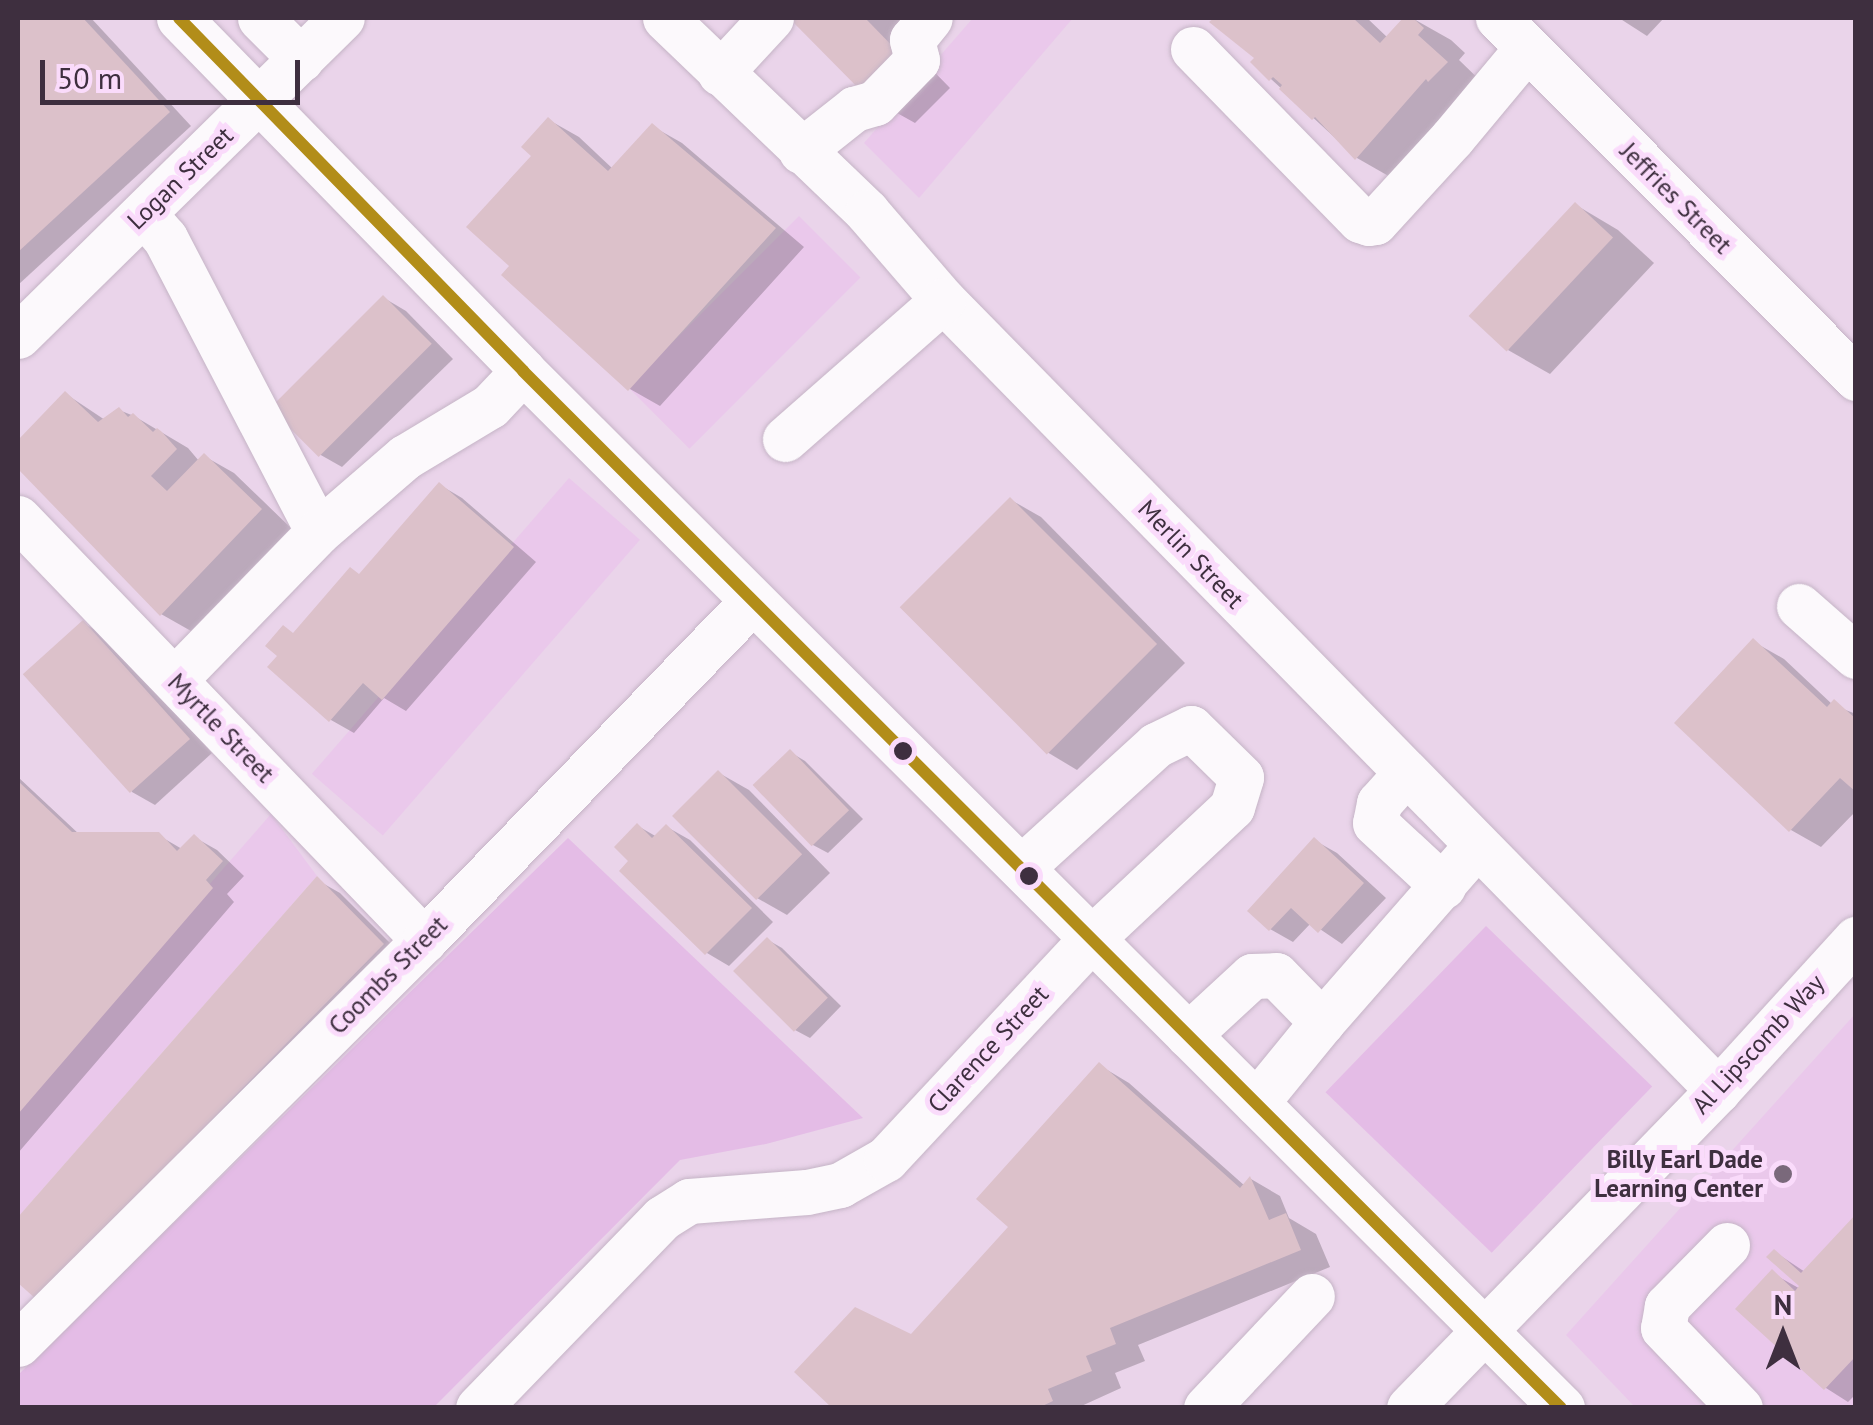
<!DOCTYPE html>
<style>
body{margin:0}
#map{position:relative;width:1873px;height:1425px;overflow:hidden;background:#ead4ea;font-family:"PT Sans",sans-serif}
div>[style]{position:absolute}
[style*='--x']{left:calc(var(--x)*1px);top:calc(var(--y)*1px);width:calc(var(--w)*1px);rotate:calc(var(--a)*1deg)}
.built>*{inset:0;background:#eac8eb;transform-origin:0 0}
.green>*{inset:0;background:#e4bce6;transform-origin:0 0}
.shadow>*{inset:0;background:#0003}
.building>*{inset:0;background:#dcc1ca;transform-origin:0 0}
.roads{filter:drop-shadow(0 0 2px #c5b4c6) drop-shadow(0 0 2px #c5b4c6)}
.minor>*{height:45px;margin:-22.5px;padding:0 22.5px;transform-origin:22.5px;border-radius:22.5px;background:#fcf9fc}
.bus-1>*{height:12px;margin:-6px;padding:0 6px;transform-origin:6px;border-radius:6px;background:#b28d19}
.dots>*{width:28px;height:28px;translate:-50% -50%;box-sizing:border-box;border:5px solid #fadbfb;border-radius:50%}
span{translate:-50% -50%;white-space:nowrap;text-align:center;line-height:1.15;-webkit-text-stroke:10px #fadbfb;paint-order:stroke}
.street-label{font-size:25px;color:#3e2f3f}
.poi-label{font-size:25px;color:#3e2f3f;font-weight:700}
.right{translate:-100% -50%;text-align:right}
.frame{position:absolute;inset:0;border:20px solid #3e2f3f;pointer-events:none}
.north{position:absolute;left:1733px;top:1285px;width:100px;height:100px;-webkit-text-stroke:8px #fadbfb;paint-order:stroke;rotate:0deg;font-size:28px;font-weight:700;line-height:40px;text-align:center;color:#3e2f3f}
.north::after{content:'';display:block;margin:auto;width:35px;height:45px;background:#3e2f3f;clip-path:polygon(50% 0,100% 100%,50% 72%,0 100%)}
.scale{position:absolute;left:40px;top:60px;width:260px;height:45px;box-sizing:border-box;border:5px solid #3e2f3f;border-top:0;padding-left:12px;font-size:30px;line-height:35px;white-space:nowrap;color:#3e2f3f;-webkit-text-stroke:8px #fadbfb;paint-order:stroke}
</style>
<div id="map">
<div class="built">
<i style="clip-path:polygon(973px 18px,1073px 18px,919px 198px,864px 143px)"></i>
<i style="left:799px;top:216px;width:87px;height:242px;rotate:45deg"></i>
<i style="left:569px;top:478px;width:94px;height:392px;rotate:41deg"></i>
<i style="clip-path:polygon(271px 814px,317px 876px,18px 1217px,18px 1103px)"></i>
<i style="clip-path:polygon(1855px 1014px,1855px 1407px,1635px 1407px,1566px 1335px)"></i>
</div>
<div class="green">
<i style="clip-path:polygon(568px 838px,863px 1118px,766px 1144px,680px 1160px,434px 1407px,18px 1408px,18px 1375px)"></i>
<i style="left:1486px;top:926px;width:231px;height:231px;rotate:44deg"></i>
</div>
<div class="shadow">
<i style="clip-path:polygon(18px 18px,91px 18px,191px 126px,18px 285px)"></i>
<i style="clip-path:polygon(793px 18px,935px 18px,907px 44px,950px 88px,915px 123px,872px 99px)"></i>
<i style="clip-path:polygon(1217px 18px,1367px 18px,1388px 38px,1412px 18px,1451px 40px,1465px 53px,1459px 60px,1488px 88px,1399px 182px,1357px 158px,1271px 79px,1258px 57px,1213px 22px)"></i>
<i style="clip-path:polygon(1619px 18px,1664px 18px,1647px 36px)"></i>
<i style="clip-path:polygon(549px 120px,579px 137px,613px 169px,652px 126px,682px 143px,804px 247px,660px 406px,630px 389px,505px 275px,513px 266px,534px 156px)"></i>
<i style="clip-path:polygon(1576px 205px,1618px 230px,1654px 263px,1550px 374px,1508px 350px)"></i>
<i style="clip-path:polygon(384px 298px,406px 311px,453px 359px,342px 467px,319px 454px)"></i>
<i style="clip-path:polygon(66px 394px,105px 420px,119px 410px,134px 416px,188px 448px,199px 461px,204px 456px,234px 473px,291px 528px,191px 631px,161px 614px,18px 466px,18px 444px)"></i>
<i style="clip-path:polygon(440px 485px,462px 498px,536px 562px,406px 711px,384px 698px,354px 733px,331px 720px,295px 634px,361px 576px)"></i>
<i style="clip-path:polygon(1011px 500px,1041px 517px,1185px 663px,1077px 770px,1047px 752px,902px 607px)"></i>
<i style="clip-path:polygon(83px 623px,106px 636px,212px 753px,155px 805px,132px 792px)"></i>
<i style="clip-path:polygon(1754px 642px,1784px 659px,1833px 705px,1856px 714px,1856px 811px,1821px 847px,1791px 830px)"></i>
<i style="clip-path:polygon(790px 752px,805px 761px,863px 819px,828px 853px,813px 845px)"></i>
<i style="clip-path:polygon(719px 773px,749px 790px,830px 873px,787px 915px,757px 898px)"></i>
<i style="clip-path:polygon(18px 777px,80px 835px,158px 835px,182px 849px,194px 837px,217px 850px,244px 876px,227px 894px,234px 902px,18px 1153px)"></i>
<i style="clip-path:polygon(638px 826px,657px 837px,667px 827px,690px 840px,773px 922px,729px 966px,707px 953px,632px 861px)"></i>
<i style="clip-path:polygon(1314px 840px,1337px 853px,1386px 898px,1342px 944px,1311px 923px,1293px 942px,1270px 929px)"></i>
<i style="clip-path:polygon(317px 880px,340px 893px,405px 958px,37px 1297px,18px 1279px,18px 1221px)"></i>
<i style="clip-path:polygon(768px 940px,782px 948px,841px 1006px,810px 1038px,795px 1030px)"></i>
<i style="clip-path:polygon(1099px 1065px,1129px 1083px,1245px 1186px,1251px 1179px,1280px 1196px,1289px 1218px,1316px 1234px,1330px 1267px,1138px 1345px,1145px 1361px,1115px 1373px,1121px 1388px,1077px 1408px,836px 1408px,912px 1337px,1011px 1227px)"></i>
<i style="clip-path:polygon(1856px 1217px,1856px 1394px,1848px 1402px,1826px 1388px,1739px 1309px,1772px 1273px,1804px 1291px,1775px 1252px,1805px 1272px)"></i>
</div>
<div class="building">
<i style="clip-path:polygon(18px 18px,83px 18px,170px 112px,18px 252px)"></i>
<i style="clip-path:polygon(789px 18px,865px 18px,909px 63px,871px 101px)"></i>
<i style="clip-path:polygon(1214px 18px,1353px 18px,1380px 43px,1403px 18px,1413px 18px,1424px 28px,1418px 35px,1448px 62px,1428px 82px,1426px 79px,1355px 160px,1315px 117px,1312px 120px,1279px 89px,1282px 85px,1273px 77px,1269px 81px,1250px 62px,1254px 58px,1209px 22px)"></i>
<i style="clip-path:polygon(548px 117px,608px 171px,652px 123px,776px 228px,628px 391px,501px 275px,509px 266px,466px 227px,531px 156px,521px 147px)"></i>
<i style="left:1575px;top:202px;width:52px;height:156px;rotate:43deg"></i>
<i style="left:383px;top:295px;width:69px;height:160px;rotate:45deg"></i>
<i style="clip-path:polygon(65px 391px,98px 422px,119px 407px,128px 417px,133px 413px,153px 432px,157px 428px,162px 432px,177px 449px,151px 476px,167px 491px,204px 453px,262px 509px,160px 616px,18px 469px,18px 440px)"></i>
<i style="clip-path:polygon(439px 482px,514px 547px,382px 700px,363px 683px,329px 722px,267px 667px,277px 656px,265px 646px,283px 625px,293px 633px,350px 567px,359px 574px)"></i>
<i style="left:1010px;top:497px;width:208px;height:156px;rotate:45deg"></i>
<i style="left:83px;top:620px;width:160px;height:81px;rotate:48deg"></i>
<i style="clip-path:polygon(1753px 638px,1827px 707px,1834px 699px,1856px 719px,1856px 792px,1840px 778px,1789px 832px,1674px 723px)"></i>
<i style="left:790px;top:749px;width:85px;height:52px;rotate:46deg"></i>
<i style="left:718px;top:770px;width:119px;height:65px;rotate:45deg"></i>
<i style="clip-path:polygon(18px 781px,72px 832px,159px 832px,177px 851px,194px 834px,223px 861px,206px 880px,213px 888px,18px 1114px)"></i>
<i style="clip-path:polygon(637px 823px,652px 838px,666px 824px,752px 908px,705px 955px,619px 871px,628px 861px,614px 847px)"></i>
<i style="clip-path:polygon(1314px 837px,1364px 883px,1318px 933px,1291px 908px,1269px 931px,1247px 911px)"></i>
<i style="clip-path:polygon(317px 876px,384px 944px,36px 1299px,18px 1283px,18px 1217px)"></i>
<i style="left:767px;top:937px;width:86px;height:48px;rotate:45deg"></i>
<i style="clip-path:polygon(1099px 1062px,1240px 1188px,1250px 1176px,1269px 1220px,1286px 1213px,1301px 1250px,1110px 1328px,1116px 1344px,1086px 1356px,1092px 1371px,1048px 1389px,1053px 1401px,1038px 1408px,832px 1408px,794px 1372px,855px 1307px,911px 1334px,1008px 1227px,976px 1199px)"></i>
<i style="clip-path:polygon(1856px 1214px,1856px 1356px,1824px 1390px,1735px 1309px,1772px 1269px,1795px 1291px,1799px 1286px,1766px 1257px,1774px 1249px,1801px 1273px)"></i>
</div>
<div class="roads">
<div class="minor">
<i style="--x:179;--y:18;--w:493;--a:45.7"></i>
<i style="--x:523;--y:371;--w:1468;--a:44.94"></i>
<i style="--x:260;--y:18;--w:58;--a:45"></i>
<i style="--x:665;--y:18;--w:280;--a:43.8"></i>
<i style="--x:867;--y:212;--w:116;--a:49.2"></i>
<i style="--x:943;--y:300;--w:1107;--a:45.55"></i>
<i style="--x:1498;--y:18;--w:508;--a:45.16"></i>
<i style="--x:1193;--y:49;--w:239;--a:45.7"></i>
<i style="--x:1360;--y:220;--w:9;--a:18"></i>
<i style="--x:1369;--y:223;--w:6;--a:-9"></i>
<i style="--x:1375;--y:222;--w:114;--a:-47.5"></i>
<i style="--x:1452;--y:138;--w:117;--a:-50.2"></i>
<i style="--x:720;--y:73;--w:75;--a:-47.2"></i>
<i style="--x:801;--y:151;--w:68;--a:-38.4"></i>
<i style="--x:854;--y:109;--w:22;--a:-16"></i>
<i style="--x:875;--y:103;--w:60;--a:-45.7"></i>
<i style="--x:917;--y:60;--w:21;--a:-104"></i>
<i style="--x:912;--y:40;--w:28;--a:-51"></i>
<i style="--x:144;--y:214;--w:32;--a:49"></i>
<i style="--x:165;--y:238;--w:331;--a:62.5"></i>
<i style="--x:318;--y:532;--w:205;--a:134.2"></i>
<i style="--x:18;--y:336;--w:454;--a:-44.5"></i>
<i style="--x:785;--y:439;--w:210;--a:-41.3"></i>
<i style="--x:18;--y:518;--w:586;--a:46.11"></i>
<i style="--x:318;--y:532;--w:115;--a:-40.8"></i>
<i style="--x:405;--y:457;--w:99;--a:-31"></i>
<i style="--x:490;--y:406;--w:48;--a:-46.7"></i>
<i style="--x:1799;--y:606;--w:76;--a:41.3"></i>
<i style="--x:1406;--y:773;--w:40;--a:132"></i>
<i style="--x:1379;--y:803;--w:20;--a:101"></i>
<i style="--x:1375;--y:823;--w:93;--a:42.8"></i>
<i style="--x:1322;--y:1022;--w:235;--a:-48.8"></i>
<i style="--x:1188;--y:1035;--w:87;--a:-42.7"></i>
<i style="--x:1252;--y:976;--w:24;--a:-2"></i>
<i style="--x:1276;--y:975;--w:66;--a:45.6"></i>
<i style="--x:1322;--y:1022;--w:104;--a:129.2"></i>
<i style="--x:1727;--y:1245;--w:86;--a:134.5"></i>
<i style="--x:1667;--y:1306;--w:22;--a:100"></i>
<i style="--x:1663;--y:1328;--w:111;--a:46.1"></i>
<i style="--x:18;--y:1344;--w:573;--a:-44.86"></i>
<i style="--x:424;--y:940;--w:471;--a:-45.9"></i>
<i style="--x:478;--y:1408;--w:264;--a:-45.9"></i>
<i style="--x:662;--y:1218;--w:32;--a:-32"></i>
<i style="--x:689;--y:1201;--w:118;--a:-4.4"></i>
<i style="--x:807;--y:1192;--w:34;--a:-12"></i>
<i style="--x:840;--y:1185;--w:53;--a:-29.5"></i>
<i style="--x:886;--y:1159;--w:301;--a:-47"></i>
<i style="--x:1091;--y:939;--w:193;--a:-43.1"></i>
<i style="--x:1232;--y:807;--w:31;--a:-73"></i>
<i style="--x:1241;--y:777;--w:70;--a:-135.6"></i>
<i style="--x:1191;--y:728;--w:39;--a:154"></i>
<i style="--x:1156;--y:745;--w:181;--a:137.7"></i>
<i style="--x:1206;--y:1408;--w:154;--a:-46.6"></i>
<i style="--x:1409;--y:1408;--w:443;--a:-45.8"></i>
<i style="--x:1718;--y:1090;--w:205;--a:-47.6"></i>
</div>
</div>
<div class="bus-1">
<i style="--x:179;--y:18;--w:493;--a:45.7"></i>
<i style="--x:523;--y:371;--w:1467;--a:44.97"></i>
</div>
<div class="dots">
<i style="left:903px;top:751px;background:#3e2f3f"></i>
<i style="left:1029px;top:876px;background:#3e2f3f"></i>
<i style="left:1783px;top:1174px;background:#7a697b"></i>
</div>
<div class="street-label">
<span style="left:180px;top:178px;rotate:-44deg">Logan Street</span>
<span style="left:1676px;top:198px;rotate:45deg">Jeffries Street</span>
<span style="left:1191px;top:554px;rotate:46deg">Merlin Street</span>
<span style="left:221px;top:728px;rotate:46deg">Myrtle Street</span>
<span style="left:388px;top:975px;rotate:-45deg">Coombs Street</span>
<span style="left:1758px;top:1044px;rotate:-47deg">Al Lipscomb Way</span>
<span style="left:988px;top:1049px;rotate:-47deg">Clarence Street</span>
</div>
<div class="poi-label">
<span class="right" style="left:1763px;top:1174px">Billy Earl Dade<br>Learning Center</span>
</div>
<div class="frame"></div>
<div class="north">N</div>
<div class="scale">50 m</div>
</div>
